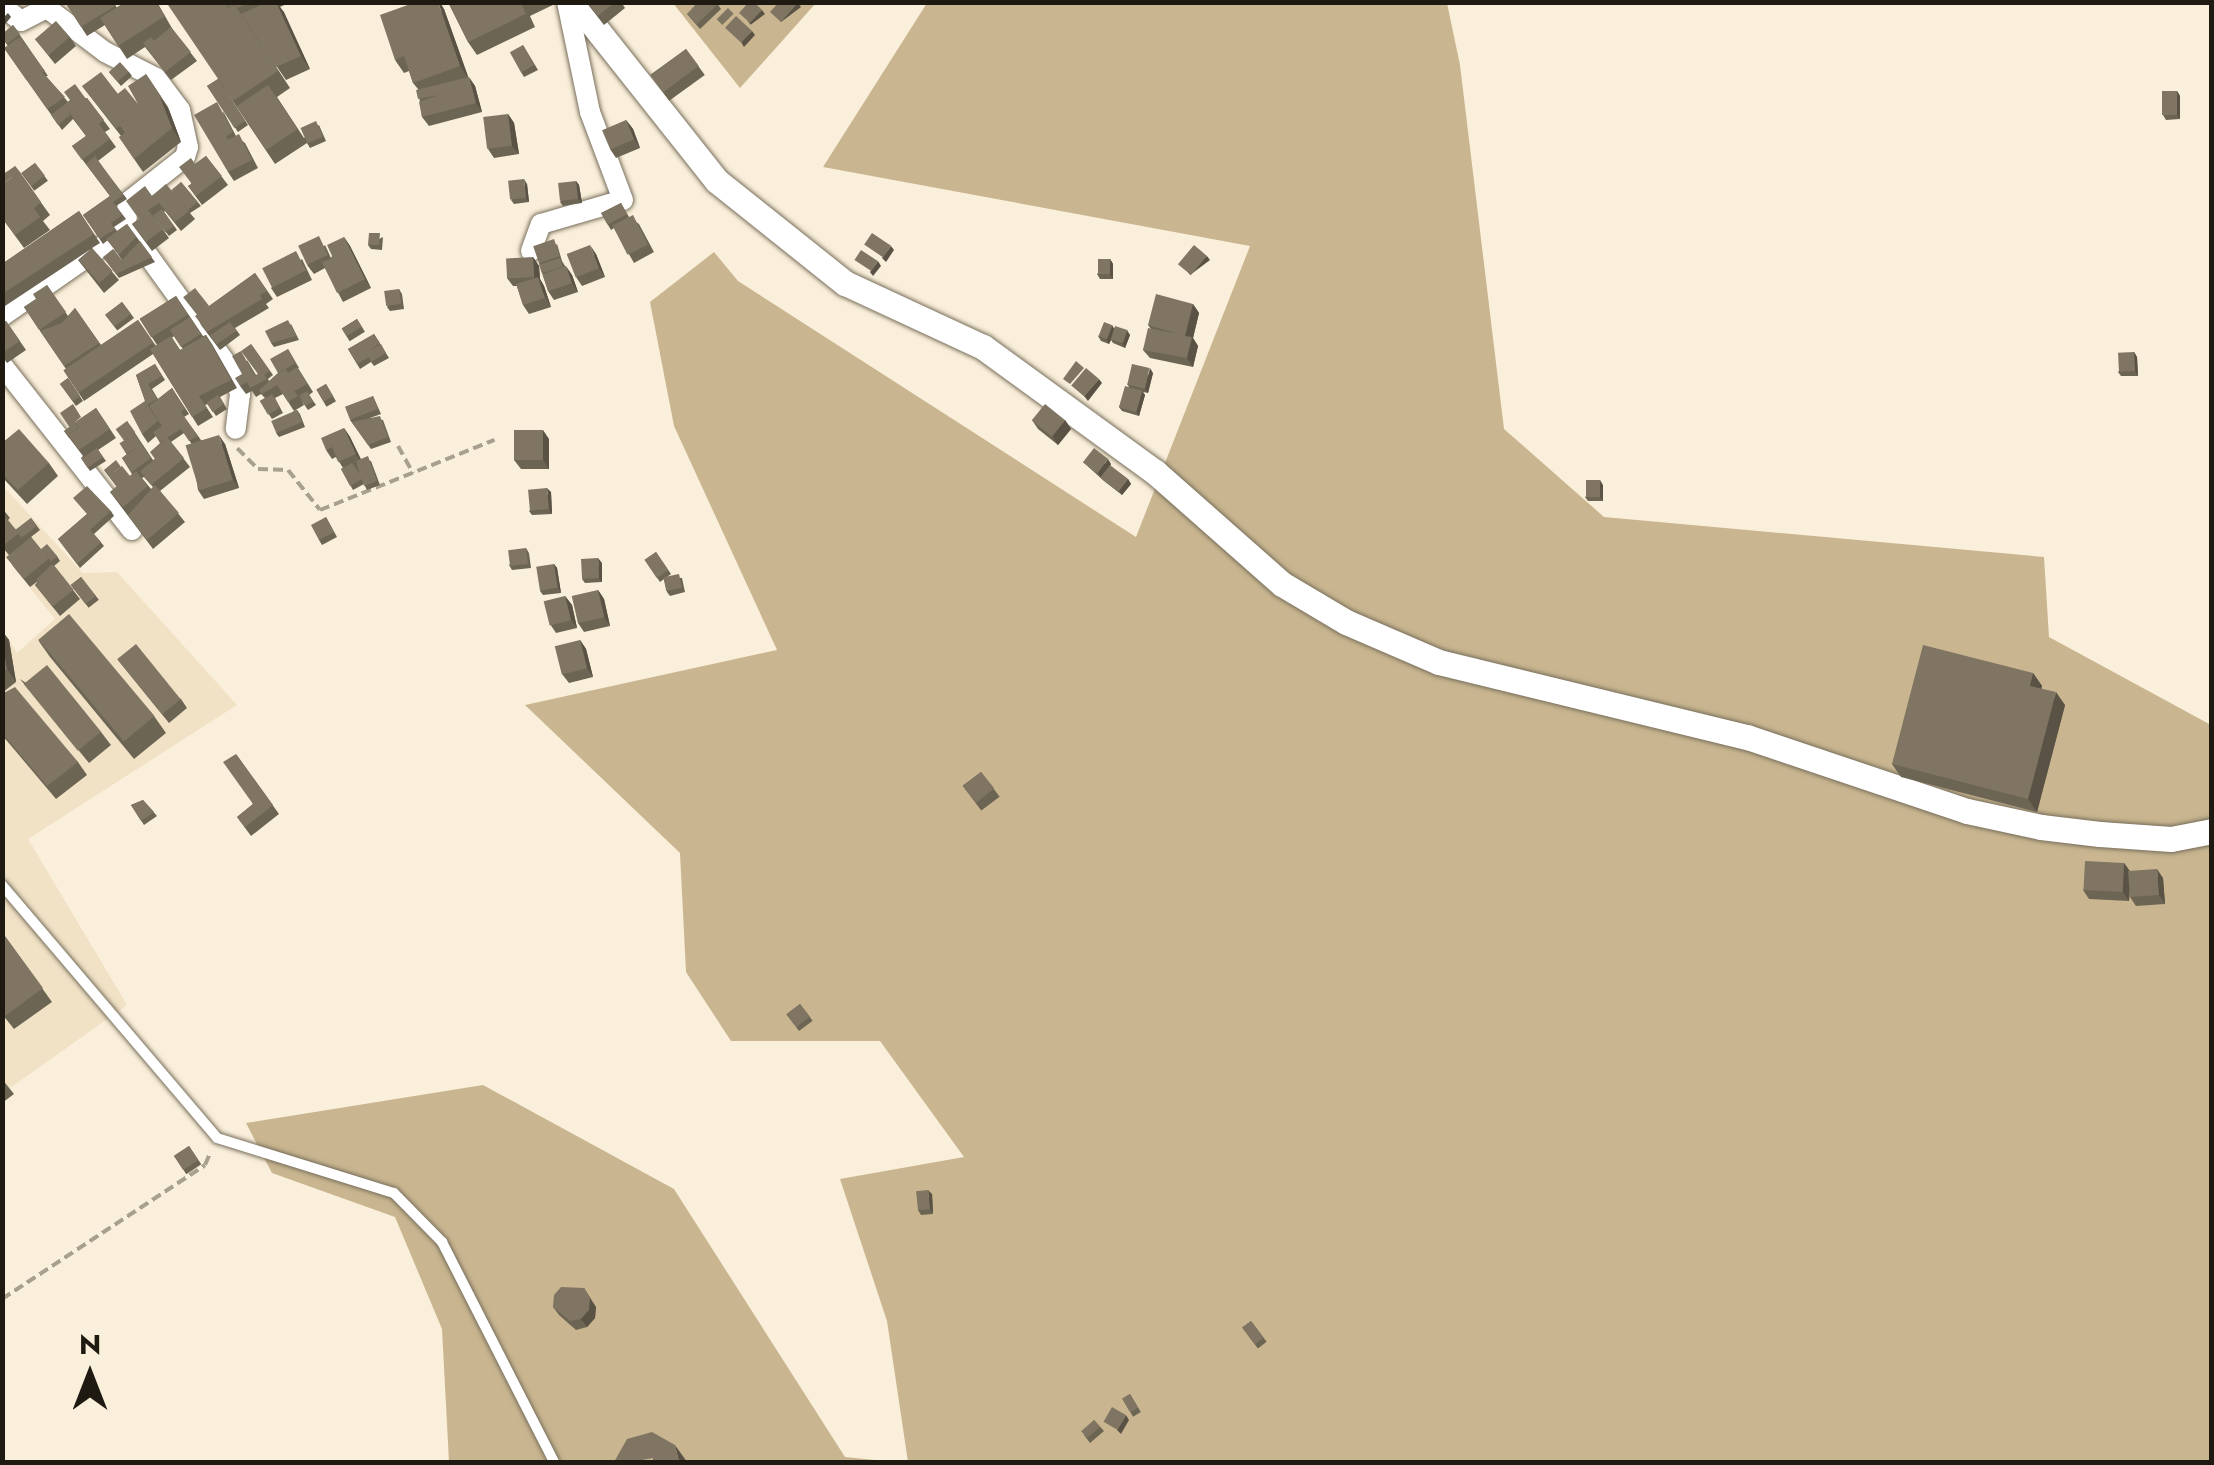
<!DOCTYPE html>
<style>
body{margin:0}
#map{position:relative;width:2214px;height:1465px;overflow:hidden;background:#faefda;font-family:Jost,sans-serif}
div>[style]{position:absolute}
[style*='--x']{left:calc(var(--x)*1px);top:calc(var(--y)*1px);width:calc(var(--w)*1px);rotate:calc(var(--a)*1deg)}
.built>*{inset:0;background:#f1e2c6}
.forest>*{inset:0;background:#c9b690}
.path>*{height:4px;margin-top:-2px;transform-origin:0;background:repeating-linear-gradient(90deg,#a89f8f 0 10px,transparent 0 15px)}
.roads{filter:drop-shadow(0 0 2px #776e5b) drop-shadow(0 0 2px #776e5b)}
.service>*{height:10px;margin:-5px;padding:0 5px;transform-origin:5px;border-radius:5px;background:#fff}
.minor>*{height:20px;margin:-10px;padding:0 10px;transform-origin:10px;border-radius:10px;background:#fff}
.tertiary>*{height:25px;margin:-12.5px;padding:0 12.5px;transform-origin:12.5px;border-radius:12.5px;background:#fff}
.wall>*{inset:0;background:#6d6554;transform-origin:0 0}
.shaded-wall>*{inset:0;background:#595245;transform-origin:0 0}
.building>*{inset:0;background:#7f7562;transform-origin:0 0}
span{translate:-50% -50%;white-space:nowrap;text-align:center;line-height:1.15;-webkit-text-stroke:8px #faefda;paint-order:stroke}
.frame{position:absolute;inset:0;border:5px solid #1e1a12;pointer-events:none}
.north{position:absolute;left:40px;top:1325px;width:100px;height:100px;-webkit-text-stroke:8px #faefda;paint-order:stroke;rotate:0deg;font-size:28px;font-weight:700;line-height:40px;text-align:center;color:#1e1a12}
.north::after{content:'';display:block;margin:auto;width:35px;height:45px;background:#1e1a12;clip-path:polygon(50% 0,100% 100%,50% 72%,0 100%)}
</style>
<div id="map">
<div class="built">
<i style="clip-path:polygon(3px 486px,83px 573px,117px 572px,237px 705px,28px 839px,127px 1005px,3px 1093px,2px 641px,9px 640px,17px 653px,55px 619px,3px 554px)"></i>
</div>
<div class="forest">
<i style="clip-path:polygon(673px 3px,816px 3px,740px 88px)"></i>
<i style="clip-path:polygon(927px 3px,1447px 3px,1460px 65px,1504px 429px,1604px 517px,2044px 557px,2049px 637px,2211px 725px,2211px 1462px,908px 1462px,887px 1321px,840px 1179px,964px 1157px,880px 1041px,731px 1041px,686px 972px,680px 853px,525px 705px,777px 650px,674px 426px,650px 302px,714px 252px,738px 281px,1136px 537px,1250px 246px,823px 167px)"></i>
<i style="clip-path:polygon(483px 1085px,674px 1189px,845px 1457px,895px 1462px,449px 1462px,442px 1329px,395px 1217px,272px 1173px,246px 1123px)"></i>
</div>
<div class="path">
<i style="--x:398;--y:446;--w:31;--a:61"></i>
<i style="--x:237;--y:448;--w:30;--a:45"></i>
<i style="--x:258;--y:469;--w:30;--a:2"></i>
<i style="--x:288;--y:470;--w:51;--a:51.3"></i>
<i style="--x:320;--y:510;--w:188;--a:-21.9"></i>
<i style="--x:2;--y:1299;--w:243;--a:-33.4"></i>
<i style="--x:205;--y:1165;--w:15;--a:-67"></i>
</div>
<div class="roads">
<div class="service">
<i style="--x:2;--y:885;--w:332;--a:49.6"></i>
<i style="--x:217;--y:1138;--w:185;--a:17.3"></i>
<i style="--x:394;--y:1193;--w:69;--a:45.6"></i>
<i style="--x:442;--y:1242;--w:247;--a:63"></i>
</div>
<div class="minor">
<i style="--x:2;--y:6;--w:24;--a:38"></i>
<i style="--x:21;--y:21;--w:29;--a:-27"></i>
<i style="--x:47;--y:8;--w:73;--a:37.2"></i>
<i style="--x:105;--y:52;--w:57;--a:27"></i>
<i style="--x:156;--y:78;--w:40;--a:53"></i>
<i style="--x:180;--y:110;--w:38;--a:78"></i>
<i style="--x:188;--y:147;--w:10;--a:107"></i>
<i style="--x:185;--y:157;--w:73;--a:141.7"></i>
<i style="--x:128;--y:202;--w:23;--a:95"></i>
<i style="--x:126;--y:225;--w:11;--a:124"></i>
<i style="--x:120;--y:234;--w:144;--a:145.2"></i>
<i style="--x:126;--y:225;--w:184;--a:54.1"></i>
<i style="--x:234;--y:374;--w:21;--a:73"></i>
<i style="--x:240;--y:394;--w:35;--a:97"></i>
<i style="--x:531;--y:251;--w:29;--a:-70"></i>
<i style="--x:541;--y:224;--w:85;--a:-16.3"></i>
<i style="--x:623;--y:200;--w:94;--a:-110.6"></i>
<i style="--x:590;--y:112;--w:112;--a:-101.8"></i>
<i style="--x:2;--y:365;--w:210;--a:51.8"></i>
</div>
<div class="tertiary">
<i style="--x:575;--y:2;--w:228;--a:51.6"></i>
<i style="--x:717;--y:181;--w:164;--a:38.6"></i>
<i style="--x:845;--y:283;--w:152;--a:24.9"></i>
<i style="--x:983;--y:347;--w:213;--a:36"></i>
<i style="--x:1155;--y:472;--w:169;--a:41.4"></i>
<i style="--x:1282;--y:584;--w:74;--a:30.7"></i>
<i style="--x:1346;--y:622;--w:101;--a:23.3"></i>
<i style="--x:1439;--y:662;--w:317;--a:13.7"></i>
<i style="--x:1747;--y:737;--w:232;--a:18.6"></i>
<i style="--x:1967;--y:811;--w:76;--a:12.2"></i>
<i style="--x:2041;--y:827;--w:59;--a:6.8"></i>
<i style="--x:2100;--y:834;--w:71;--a:4"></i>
<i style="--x:2171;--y:839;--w:42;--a:-11"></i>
</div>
</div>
<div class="wall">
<i style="clip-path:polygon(65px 2px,114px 2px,117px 8px,157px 2px,173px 30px,197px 61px,171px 80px,145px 47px,127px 59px,105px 25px,87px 36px)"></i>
<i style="clip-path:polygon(226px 2px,291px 2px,280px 7px,310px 69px,286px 80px,256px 36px,290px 88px,277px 97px,304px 138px,319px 125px,326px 141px,310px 148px,307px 143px,275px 164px,222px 85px,248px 125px,238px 132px,207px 86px,218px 79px)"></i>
<i style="clip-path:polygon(448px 2px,557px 3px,530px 16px,535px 27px,477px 55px,468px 42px)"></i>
<i style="clip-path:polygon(586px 2px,621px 2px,625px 8px,604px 25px)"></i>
<i style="clip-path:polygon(716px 2px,721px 9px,700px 29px,687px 14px)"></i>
<i style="clip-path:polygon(444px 9px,468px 77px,475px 86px,482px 112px,429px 126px,422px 117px,418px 89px,413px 83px,409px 71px,404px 73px,395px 60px)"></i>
<i style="clip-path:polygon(13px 25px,48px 76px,46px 76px,68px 102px,87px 98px,110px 129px,105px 132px,116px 147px,98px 161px,127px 199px,116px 206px,126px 219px,114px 227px,117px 231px,127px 224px,155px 262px,119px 278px,103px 257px,122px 260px,108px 240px,103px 244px,83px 215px,110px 196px,72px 146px,86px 136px,73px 119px,62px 130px,4px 48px,8px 46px,2px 38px)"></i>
<i style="clip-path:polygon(70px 37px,76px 46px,55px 64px,35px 39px)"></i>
<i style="clip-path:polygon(523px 45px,538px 70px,524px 77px,521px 72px)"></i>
<i style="left:686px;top:49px;width:32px;height:44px;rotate:54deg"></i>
<i style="clip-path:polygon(109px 72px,129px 72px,132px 76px,121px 86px)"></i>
<i style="clip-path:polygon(146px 74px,168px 107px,181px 142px,143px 172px,119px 137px,121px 136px,82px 86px,118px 94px,138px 104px)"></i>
<i style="clip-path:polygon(2177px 91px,2180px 96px,2180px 119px,2166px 120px,2163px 115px)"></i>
<i style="clip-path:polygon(223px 111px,236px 136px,245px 143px,258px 168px,234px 181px,228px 172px)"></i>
<i style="clip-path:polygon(508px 114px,514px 123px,519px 154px,494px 158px,488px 149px)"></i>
<i style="clip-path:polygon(626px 120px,633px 129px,640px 148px,616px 158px,610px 149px)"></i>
<i style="clip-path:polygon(206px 156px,228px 185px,202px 205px,188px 186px,191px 184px,195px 164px)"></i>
<i style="left:35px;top:163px;width:22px;height:17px;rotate:54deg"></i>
<i style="clip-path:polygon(15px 166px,50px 215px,43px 221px,50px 230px,24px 248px,2px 218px)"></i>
<i style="clip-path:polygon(576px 181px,579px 185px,582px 203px,563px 206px,560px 202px)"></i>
<i style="clip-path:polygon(181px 182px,201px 206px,190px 213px,195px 219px,181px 231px,165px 211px,164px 212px,177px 230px,169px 236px,155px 219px,169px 238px,152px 251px,132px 224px,139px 219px,152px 196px,173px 192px)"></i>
<i style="clip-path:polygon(527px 184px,529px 202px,514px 204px,511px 200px)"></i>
<i style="clip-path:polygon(621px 203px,629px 217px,639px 224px,654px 252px,634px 263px,614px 228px,611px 230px,601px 213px)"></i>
<i style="clip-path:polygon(79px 211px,100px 243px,92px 248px,119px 280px,104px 293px,78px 260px,91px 249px,5px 306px,2px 302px,2px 264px)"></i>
<i style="clip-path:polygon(344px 237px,350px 246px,371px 288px,343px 302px,325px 268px,314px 274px,307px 265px,325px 245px,331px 258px)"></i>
<i style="clip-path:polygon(383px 237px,382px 250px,371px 249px,368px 245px)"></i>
<i style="clip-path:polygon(557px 244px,562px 261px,565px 266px,572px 275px,578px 292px,554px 300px,548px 291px,539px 263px)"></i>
<i style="clip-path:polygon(596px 254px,605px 277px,582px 286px,576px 277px)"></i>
<i style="clip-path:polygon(533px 257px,539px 266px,540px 279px,544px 286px,551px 307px,529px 314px,523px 305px,517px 286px,513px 286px,507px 278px)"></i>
<i style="clip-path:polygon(302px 259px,312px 280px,277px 297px,271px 288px)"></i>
<i style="clip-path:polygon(1110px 259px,1113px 264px,1113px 279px,1100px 279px,1097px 274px)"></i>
<i style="clip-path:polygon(255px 273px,273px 299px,266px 304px,269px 308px,235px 328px,240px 335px,220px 350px,201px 325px,197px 315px)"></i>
<i style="clip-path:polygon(evenodd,47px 285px,68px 316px,75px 308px,101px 345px,138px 320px,156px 346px,157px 345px,140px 319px,176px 296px,203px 336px,206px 335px,212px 344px,237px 388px,220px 397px,227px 409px,216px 416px,208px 404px,205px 405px,213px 417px,198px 426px,153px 354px,84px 401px,64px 371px,66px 369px,24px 307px,36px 299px,47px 285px,174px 336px,183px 349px,180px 350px,172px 338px,174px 336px)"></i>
<i style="clip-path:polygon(399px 289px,402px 294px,404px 309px,390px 311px,387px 307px)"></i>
<i style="left:122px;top:302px;width:20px;height:21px;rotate:53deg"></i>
<i style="clip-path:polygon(1193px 304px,1199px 313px,1193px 338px,1198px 346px,1193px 367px,1150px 358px,1143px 350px,1151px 329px,1148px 325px)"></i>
<i style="left:357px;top:319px;width:15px;height:18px;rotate:58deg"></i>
<i style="clip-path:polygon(6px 321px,26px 350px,7px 363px,2px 356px,2px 324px)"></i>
<i style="clip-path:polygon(291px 324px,299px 340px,274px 347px,271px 343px)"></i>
<i style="clip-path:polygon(1114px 328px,1130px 335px,1125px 348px,1113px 343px,1111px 340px,1109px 344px,1101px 341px,1098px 336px)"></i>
<i style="clip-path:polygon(374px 334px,389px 358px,374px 366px,371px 362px,360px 369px,348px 349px)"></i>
<i style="clip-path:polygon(251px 344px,273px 375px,268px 379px,269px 381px,278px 373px,288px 349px,299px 368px,298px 368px,313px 392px,309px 395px,316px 405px,308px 410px,301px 400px,304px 405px,294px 411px,297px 410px,300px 414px,305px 427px,279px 437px,276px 433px,294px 411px,283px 394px,275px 398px,283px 413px,272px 419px,260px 401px,265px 398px,261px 394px,256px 397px,252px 391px,246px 394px,240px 386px,247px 360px,256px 375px,258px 374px)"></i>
<i style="clip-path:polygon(2134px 352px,2137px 357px,2138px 376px,2121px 376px,2118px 372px)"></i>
<i style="clip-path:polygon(evenodd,155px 364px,165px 380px,152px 389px,158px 399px,172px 388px,189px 414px,184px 417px,201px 440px,225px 444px,239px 488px,204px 499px,198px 490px,191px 443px,184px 433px,171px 442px,190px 467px,160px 491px,185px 522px,153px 549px,110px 492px,117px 487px,104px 470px,130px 476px,132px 474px,122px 458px,127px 454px,124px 441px,127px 421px,153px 460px,155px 459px,160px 443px,156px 436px,148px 443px,142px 434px,145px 401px,136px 375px,155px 364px,144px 477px,153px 487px,151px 489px,142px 478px,144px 477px)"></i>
<i style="clip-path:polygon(1153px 373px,1148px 393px,1143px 392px,1145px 395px,1139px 416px,1122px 411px,1119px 407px,1129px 387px,1127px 384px)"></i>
<i style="clip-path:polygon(68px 378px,83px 401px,76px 406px,60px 384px)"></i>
<i style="left:326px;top:384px;width:20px;height:11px;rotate:60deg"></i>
<i style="clip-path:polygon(373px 396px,381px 414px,370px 418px,383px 420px,391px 442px,371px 449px,350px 420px)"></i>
<i style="clip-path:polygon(96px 408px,116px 438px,98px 450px,106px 461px,90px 471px,81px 458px,83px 456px,64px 431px)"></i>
<i style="clip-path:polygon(1032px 420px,1065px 420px,1071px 429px,1058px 445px,1038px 429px)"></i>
<i style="clip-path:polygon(344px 428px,350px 437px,361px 459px,371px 461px,380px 485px,367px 490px,364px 484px,353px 490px,341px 469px,343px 468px,336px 457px,332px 459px,326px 450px)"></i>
<i style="clip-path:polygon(549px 439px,549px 469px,521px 469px,514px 460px)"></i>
<i style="clip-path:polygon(2px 443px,49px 463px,58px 476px,27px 504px,2px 477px)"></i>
<i style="clip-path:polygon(1083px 462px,1111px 464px,1110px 466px,1128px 479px,1131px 484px,1122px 495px,1104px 481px)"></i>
<i style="clip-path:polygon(1603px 485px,1603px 501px,1588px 501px,1585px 497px)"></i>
<i style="clip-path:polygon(551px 492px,552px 514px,532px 515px,529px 511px)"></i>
<i style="clip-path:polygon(2px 508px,10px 518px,8px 520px,25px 542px,16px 530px,31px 518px,40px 530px,31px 537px,44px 553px,57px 556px,60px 561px,54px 566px,49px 559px,80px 599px,60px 616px,35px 585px,38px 581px,30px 587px,13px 566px,9px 555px,2px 547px)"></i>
<i style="clip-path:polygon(111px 511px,114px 516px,94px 534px,104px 546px,80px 568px,58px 539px,87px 514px)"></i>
<i style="clip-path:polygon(326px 517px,337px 537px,322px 545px,319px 540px)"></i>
<i style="clip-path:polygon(526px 548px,529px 553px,531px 568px,512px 570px,509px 565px)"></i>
<i style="clip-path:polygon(656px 552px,671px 574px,667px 577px,682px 578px,685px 592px,670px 596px,667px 592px,664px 579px,660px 582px,645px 560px)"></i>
<i style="clip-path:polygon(602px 563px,602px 582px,585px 583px,582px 579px)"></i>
<i style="clip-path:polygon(554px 564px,557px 568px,561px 593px,543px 595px,540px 591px)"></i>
<i style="left:81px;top:577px;width:29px;height:13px;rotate:52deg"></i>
<i style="clip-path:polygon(598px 590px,604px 599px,610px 626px,584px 632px,578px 623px)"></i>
<i style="clip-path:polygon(565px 596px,572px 605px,577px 628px,556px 633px,550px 624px)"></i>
<i style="clip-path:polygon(2px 631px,9px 640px,16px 682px,2px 693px)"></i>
<i style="clip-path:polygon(38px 640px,154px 716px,166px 733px,134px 759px,50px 657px)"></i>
<i style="clip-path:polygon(580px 640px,586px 649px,593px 677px,569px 683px,562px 674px)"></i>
<i style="clip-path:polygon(117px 659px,181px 699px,187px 708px,169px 723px)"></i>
<i style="clip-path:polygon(2033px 673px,2042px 686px,2041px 688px,2065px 705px,2037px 812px,1901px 777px,1892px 764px)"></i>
<i style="clip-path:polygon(20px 679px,101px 732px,111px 745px,89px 763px)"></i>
<i style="clip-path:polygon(2px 694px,78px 762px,87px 775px,56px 799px,2px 735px)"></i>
<i style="clip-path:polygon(236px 754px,279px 814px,251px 836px,237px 817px,253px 804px)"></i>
<i style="left:981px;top:772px;width:31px;height:23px;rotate:53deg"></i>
<i style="clip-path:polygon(143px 800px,157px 816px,144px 825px,131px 805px)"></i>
<i style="clip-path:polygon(2124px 863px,2130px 871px,2163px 878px,2165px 904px,2136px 906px,2130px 897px,2130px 890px,2129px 901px,2089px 899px,2083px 890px)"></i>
<i style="clip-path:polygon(2px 932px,52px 1002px,14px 1029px,2px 1014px)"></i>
<i style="left:800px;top:1004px;width:21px;height:17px;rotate:53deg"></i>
<i style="clip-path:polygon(2px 1079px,14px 1094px,2px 1103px)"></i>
<i style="left:189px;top:1146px;width:22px;height:18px;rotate:56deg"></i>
<i style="clip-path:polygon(932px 1194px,933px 1214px,921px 1215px,918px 1210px)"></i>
<i style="clip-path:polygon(553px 1307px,596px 1307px,595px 1318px,587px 1327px,576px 1330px,559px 1315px)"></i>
<i style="left:1251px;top:1321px;width:26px;height:11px;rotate:53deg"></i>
<i style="left:1130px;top:1394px;width:21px;height:9px;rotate:59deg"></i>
<i style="clip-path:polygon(1094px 1420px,1104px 1431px,1090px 1443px,1084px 1435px)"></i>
</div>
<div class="shaded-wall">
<i style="clip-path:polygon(276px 2px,284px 12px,310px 69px,301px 56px)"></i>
<i style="clip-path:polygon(438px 2px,440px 2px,444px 9px,469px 79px,460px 66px)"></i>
<i style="left:798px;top:3px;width:5px;height:25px;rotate:53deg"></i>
<i style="left:762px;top:10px;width:5px;height:18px;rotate:53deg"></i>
<i style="clip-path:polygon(8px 13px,11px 17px,2px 28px,2px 19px)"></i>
<i style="clip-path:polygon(752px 31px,755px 35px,744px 47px,741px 42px)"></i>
<i style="clip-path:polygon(469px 77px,475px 86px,482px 112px,476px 103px)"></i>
<i style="clip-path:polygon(2177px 91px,2180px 96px,2180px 119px,2177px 115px)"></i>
<i style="clip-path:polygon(160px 97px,169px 110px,181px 142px,172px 128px)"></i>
<i style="clip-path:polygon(508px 114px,514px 123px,519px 154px,512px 146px)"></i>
<i style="clip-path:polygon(626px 120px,633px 129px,640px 148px,634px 139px)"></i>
<i style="clip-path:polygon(524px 179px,527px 184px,529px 202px,526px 198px)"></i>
<i style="clip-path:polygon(576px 181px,579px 185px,582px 203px,578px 199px)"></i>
<i style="clip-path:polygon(344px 237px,350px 246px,371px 288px,365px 279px)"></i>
<i style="clip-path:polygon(590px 245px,596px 254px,605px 277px,599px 268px)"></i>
<i style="clip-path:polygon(891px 246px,894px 250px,886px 262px,882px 258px)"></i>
<i style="left:1207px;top:256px;width:5px;height:25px;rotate:53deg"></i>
<i style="clip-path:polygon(533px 257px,539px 266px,540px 279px,544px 286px,551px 307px,534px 277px)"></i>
<i style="clip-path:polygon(1110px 259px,1113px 264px,1113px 279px,1110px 275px)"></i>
<i style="clip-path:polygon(878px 261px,881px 266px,873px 276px,870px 272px)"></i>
<i style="clip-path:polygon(566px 266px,572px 275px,578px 292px,572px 283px)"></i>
<i style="clip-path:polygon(1193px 304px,1199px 313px,1193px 338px,1198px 346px,1193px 367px,1187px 358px,1185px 336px)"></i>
<i style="clip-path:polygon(1112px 325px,1115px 330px,1109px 344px,1106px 339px)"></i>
<i style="clip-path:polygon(1127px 330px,1130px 335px,1125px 348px,1122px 343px)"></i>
<i style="clip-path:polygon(2134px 352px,2137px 357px,2138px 376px,2135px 371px)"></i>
<i style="clip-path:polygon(1150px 368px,1153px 373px,1148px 393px,1145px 389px)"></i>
<i style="clip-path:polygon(1099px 379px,1102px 383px,1088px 401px,1084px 396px)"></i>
<i style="clip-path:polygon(1142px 391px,1145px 395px,1139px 416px,1136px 411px)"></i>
<i style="clip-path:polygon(1065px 420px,1071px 429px,1058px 445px,1052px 436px)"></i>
<i style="clip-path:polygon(344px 428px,350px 437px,362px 463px,356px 454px)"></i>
<i style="clip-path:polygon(543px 430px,549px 439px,549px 469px,543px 460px)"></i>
<i style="clip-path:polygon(219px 435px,225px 444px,239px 488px,233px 480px)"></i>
<i style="clip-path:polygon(1108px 459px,1111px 464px,1101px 478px,1098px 473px)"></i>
<i style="clip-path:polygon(1128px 479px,1131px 484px,1122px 495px,1119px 491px)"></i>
<i style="clip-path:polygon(1600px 480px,1603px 485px,1603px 501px,1600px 497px)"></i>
<i style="clip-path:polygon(547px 488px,551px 492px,552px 514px,549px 509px)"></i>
<i style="clip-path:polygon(598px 558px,602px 563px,602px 582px,599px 578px)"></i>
<i style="clip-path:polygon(554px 564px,557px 568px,561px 593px,558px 588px)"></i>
<i style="clip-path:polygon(598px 590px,604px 599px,610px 626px,604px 617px)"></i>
<i style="clip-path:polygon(565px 596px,572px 605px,577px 628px,571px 620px)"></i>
<i style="clip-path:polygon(2px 631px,9px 640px,16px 682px,7px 669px,2px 642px)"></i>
<i style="clip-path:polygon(580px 640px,586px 649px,593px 677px,587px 668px)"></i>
<i style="clip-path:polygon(2033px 673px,2042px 686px,2039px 699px,2030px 686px)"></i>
<i style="clip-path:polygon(2056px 692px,2065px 705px,2037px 812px,2028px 799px)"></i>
<i style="clip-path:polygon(2124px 863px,2130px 872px,2129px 901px,2123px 892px)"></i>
<i style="clip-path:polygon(2157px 869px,2163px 878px,2165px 904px,2159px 895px)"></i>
<i style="clip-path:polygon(928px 1190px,932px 1194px,933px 1214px,930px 1209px)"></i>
<i style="clip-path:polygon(584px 1288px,596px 1307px,595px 1318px,587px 1327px,581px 1319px)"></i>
<i style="clip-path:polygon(1126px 1415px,1129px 1420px,1121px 1434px,1117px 1430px)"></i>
<i style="clip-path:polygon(675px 1445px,687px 1462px,679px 1462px)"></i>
</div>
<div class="building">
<i style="clip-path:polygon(65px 2px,113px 2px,115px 6px,81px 27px)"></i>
<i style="clip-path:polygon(125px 2px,156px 2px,165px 16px,118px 46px,100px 18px)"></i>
<i style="clip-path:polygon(166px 2px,225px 2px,228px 8px,235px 5px,278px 71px,233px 101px)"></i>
<i style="clip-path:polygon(226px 2px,251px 2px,237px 8px,235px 5px,229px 7px)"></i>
<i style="clip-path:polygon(267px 2px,276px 2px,301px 56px,276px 67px,241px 14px)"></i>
<i style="clip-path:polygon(416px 2px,438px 2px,460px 66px,413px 83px,404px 56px,395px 60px,380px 15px)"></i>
<i style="clip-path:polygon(448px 2px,522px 2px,521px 3px,526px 14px,468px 42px)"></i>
<i style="clip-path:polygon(587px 2px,615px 2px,598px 16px)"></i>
<i style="clip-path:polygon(698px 2px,716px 2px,718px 4px,697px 24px,687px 14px)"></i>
<i style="clip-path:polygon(749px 2px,754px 2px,762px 10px,750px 23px,739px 13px)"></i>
<i style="clip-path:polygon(779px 2px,798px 3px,781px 22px,770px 12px)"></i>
<i style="left:728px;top:8px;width:8px;height:16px;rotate:45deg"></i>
<i style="left:736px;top:16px;width:22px;height:16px;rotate:43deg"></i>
<i style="left:56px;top:21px;width:21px;height:28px;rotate:49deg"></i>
<i style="clip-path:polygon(13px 25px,20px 34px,7px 44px,2px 38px,2px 34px)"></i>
<i style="clip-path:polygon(171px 27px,191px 52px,165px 72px,143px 43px,151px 37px,154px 41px)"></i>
<i style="clip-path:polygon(20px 37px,45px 71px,43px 72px,40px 70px,26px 79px,27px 81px,4px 48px)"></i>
<i style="left:523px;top:45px;width:23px;height:15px;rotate:61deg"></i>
<i style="left:686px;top:49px;width:21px;height:44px;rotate:53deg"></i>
<i style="left:120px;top:62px;width:13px;height:15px;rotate:48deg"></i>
<i style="clip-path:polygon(40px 70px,65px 97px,47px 109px,26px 79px)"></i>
<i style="clip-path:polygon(101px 72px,118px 94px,100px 108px,102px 111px,82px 86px)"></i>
<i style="clip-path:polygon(146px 74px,162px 98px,160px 97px,119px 124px,120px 126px,116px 128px,100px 108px,125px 88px,138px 104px,128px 86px)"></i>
<i style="clip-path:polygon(469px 77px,476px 103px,422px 117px,419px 102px,439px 95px,418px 99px,416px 90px)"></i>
<i style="left:218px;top:79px;width:50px;height:13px;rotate:57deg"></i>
<i style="clip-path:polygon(75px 84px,86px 99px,69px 112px,70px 115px,58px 125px,51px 115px,70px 100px,64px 92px)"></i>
<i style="left:268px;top:85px;width:53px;height:38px;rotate:56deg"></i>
<i style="left:2177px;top:91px;width:24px;height:15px;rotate:90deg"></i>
<i style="clip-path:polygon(160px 97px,172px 128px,134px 159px,119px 137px,125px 133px,119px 124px)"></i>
<i style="clip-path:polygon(87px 98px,104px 120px,99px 124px,110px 139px,82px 160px,72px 146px,86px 136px,69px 112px)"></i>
<i style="clip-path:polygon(217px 102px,233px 132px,226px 136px,228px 140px,239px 134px,252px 160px,228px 172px,194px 115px)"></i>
<i style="left:508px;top:114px;width:32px;height:25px;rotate:83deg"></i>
<i style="left:626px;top:120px;width:21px;height:26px;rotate:67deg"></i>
<i style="left:316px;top:121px;width:17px;height:17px;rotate:66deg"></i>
<i style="clip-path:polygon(95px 156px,123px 195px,113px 202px,122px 215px,111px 223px,115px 229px,100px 239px,83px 215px,110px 196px,86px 164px)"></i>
<i style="clip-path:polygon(206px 156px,222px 176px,196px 196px,188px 186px,192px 184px,179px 167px,191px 158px,195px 164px)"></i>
<i style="left:35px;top:163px;width:16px;height:17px;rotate:52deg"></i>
<i style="clip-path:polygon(15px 166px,20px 172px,2px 184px,2px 175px)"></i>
<i style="clip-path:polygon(20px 172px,41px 202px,34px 208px,40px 217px,15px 235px,2px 218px,2px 184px)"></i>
<i style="left:524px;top:179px;width:19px;height:16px;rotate:84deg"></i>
<i style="left:576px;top:181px;width:18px;height:18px;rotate:84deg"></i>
<i style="left:181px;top:182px;width:26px;height:13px;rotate:50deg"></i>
<i style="clip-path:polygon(166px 184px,189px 211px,175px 222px,159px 203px,148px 210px,163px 229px,146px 242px,132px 224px,139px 219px,126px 201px,145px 186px,152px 196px)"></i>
<i style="left:621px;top:203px;width:13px;height:22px;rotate:63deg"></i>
<i style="left:162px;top:209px;width:21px;height:11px;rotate:55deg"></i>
<i style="clip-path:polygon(79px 211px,94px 234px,2px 294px,2px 264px)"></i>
<i style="left:633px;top:215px;width:33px;height:23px;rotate:63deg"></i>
<i style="clip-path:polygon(127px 224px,136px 237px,119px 255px,106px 239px)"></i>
<i style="clip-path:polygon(369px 233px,380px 233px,379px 245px,368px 245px)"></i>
<i style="left:872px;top:233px;width:23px;height:14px;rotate:34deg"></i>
<i style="left:319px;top:236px;width:21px;height:23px;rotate:65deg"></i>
<i style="clip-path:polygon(344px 237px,365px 279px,337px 293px,322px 262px,333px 258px,327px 245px)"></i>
<i style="left:554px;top:239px;width:18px;height:22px;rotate:71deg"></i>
<i style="clip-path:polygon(140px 241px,152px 257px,116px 274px,103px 257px,113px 249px,122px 260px)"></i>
<i style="left:590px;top:245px;width:25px;height:25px;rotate:69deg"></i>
<i style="left:1194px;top:245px;width:17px;height:25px;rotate:40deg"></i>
<i style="left:92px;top:248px;width:31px;height:18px;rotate:48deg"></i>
<i style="left:861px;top:250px;width:20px;height:12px;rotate:33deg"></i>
<i style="left:296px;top:251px;width:22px;height:38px;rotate:63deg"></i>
<i style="left:533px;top:257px;width:20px;height:27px;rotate:87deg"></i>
<i style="left:560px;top:258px;width:9px;height:22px;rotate:72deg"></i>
<i style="left:1098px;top:259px;width:12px;height:15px"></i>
<i style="left:566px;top:266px;width:18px;height:25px;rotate:71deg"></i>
<i style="clip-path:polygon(255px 273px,267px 291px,260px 295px,262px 299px,207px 332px,195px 316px)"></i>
<i style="left:538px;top:277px;width:22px;height:23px;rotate:72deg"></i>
<i style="clip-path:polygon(47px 285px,66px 312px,39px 330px,24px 307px,36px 299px,33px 294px)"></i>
<i style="left:195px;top:288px;width:23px;height:15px;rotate:52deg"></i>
<i style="left:399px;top:289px;width:15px;height:15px;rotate:82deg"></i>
<i style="clip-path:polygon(1156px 294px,1193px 304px,1185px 336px,1192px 337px,1187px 358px,1143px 350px,1148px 328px,1179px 334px,1148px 325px)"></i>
<i style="left:176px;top:296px;width:22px;height:43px;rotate:58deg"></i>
<i style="left:122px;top:302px;width:15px;height:21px;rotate:53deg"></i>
<i style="clip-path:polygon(75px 308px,99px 343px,64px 366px,40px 331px,62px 323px)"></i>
<i style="left:190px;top:317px;width:20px;height:24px;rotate:57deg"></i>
<i style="left:357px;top:319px;width:9px;height:18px;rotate:58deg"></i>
<i style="left:138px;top:320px;width:27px;height:90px;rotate:56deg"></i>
<i style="clip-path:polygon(288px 320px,296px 336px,271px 343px,265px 331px)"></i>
<i style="clip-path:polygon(6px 321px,20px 341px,2px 353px,2px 324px)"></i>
<i style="left:230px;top:322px;width:11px;height:24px;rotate:56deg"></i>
<i style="left:1104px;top:322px;width:9px;height:15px;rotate:21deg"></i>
<i style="left:1115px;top:326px;width:13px;height:14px;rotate:18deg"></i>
<i style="clip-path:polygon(374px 334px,380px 343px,369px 351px,381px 344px,386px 353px,371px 362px,369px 357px,357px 364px,348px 349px)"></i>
<i style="clip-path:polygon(206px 335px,231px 380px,199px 396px,207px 408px,192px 417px,150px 349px,171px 336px,180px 350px)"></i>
<i style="clip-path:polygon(251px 344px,270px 371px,264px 375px,262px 371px,258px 374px,241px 351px)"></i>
<i style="clip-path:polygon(288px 349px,296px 363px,285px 369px,285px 368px,278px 373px,270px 359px)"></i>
<i style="clip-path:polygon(241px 351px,255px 376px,262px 371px,267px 379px,250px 388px,247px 382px,240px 386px,235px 378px,242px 374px,232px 356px)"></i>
<i style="left:2134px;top:352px;width:19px;height:16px;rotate:87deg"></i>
<i style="clip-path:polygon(1076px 361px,1084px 368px,1070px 384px,1063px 379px)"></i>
<i style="clip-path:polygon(155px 364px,162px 376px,148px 384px,157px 399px,147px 405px,136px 375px)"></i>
<i style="left:1132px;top:364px;width:18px;height:21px;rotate:13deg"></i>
<i style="clip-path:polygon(297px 367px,307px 384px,294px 391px,298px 396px,288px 402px,277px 385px,262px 394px,259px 390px,285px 368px,288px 373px)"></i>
<i style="left:1086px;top:368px;width:17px;height:23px;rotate:40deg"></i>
<i style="clip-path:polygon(68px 378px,80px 396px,73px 401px,60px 384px)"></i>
<i style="left:326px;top:384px;width:14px;height:11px;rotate:60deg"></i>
<i style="left:1125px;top:386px;width:18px;height:22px;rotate:16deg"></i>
<i style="clip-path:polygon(172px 388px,185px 409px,181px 412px,198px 436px,189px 441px,181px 429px,160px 442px,153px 432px,162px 426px,149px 406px)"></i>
<i style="left:307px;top:391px;width:12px;height:9px;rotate:59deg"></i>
<i style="left:272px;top:394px;width:16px;height:14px;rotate:60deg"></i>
<i style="left:218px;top:395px;width:11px;height:14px;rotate:56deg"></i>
<i style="left:373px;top:396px;width:14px;height:30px;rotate:69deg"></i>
<i style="clip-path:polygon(145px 401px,158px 421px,142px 434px,130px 411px)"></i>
<i style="clip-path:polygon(73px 404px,81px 417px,75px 422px,78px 428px,68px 434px,70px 438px,69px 438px,64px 431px,70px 428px,60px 413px)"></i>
<i style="left:1045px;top:404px;width:26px;height:21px;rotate:39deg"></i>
<i style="clip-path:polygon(96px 408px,110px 429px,79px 450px,68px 434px,79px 428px,75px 422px)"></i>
<i style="left:297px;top:410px;width:13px;height:28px;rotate:67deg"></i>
<i style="clip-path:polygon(380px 416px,388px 437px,368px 445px,352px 422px)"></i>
<i style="left:127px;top:421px;width:14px;height:14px;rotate:54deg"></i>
<i style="clip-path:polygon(344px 428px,356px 454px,338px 462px,332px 447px,326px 450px,321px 438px)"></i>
<i style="clip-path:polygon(19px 429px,49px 463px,18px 490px,2px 474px,2px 443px)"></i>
<i style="left:514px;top:430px;width:29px;height:30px"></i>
<i style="clip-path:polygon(133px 432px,151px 458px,132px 472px,122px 458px,135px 449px,127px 437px)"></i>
<i style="left:219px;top:435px;width:47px;height:35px;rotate:73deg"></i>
<i style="clip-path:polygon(167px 437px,184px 458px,151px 485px,140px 471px,155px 459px,150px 452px)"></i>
<i style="left:128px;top:438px;width:13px;height:10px;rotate:58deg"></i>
<i style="left:97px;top:448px;width:11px;height:19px;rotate:56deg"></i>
<i style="left:1094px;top:448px;width:18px;height:18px;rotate:38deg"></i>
<i style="clip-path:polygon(368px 456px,377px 481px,364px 486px,362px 479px,350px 486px,341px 469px,352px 463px,360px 474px,356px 461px)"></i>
<i style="clip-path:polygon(116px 460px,121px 467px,109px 476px,112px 480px,104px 470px)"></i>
<i style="left:1110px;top:465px;width:23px;height:16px;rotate:38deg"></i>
<i style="clip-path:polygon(122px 466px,130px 476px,136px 471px,148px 486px,123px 507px,110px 492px,117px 486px,109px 476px)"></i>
<i style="left:1586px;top:480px;width:14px;height:17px"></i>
<i style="clip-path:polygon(155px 485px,179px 513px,147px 540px,128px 515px)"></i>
<i style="clip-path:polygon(87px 486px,111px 511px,90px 530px,101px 542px,77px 564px,58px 539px,87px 514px,73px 498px)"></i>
<i style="left:547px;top:488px;width:21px;height:19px;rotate:85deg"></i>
<i style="clip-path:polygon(2px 514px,19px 533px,3px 546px,2px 546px)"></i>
<i style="left:326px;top:517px;width:17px;height:17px;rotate:62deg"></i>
<i style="left:31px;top:518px;width:10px;height:19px;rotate:53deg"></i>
<i style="left:31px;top:537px;width:28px;height:32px;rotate:51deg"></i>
<i style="left:47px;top:544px;width:16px;height:8px;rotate:50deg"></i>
<i style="left:526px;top:548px;width:16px;height:18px;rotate:83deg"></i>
<i style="left:656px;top:552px;width:22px;height:14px;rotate:56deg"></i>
<i style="left:598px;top:558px;width:20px;height:17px;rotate:87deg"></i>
<i style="left:52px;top:564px;width:6px;height:22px;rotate:45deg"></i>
<i style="left:554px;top:564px;width:24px;height:18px;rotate:81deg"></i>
<i style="left:56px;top:568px;width:28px;height:27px;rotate:51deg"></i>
<i style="left:679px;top:574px;width:14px;height:16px;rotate:78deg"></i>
<i style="left:81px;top:577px;width:24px;height:13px;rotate:52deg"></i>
<i style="left:598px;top:590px;width:28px;height:27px;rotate:77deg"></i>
<i style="left:565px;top:596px;width:25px;height:22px;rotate:76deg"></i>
<i style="left:69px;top:614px;width:133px;height:40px;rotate:50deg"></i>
<i style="left:580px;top:640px;width:29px;height:26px;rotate:76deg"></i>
<i style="clip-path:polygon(2px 642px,7px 669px,2px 673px)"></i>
<i style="left:136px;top:644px;width:71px;height:24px;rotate:51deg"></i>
<i style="clip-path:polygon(1923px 645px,2033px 673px,2030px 686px,2056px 692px,2028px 799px,1892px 764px)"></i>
<i style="left:47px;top:665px;width:86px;height:30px;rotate:51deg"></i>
<i style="clip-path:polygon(15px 687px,78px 762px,47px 786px,2px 733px,2px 694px)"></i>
<i style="clip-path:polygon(236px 754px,273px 805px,245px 827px,237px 817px,253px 804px,223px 762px)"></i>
<i style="left:981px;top:772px;width:21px;height:23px;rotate:51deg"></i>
<i style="clip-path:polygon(143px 800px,154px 812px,141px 821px,131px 805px)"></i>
<i style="left:2085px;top:861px;width:39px;height:29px;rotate:3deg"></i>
<i style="left:2157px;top:869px;width:26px;height:29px;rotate:86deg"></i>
<i style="clip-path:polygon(2px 932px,43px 988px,5px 1016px,2px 1013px)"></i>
<i style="left:800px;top:1004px;width:16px;height:17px;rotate:52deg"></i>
<i style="left:189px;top:1146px;width:17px;height:18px;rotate:57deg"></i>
<i style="left:928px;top:1190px;width:19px;height:12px;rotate:84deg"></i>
<i style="clip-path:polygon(561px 1287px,584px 1288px,590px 1298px,589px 1310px,581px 1319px,570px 1321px,553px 1307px,554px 1295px)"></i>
<i style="left:1251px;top:1321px;width:21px;height:11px;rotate:53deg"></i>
<i style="left:1130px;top:1394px;width:16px;height:9px;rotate:60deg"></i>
<i style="left:1112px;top:1407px;width:16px;height:17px;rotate:30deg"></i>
<i style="left:1094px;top:1420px;width:9px;height:17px;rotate:49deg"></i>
<i style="clip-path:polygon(652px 1432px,675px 1445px,679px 1462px,653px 1462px,653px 1458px,642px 1460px,643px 1462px,614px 1462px,627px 1439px)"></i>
</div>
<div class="frame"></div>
<div class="north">N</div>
</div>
